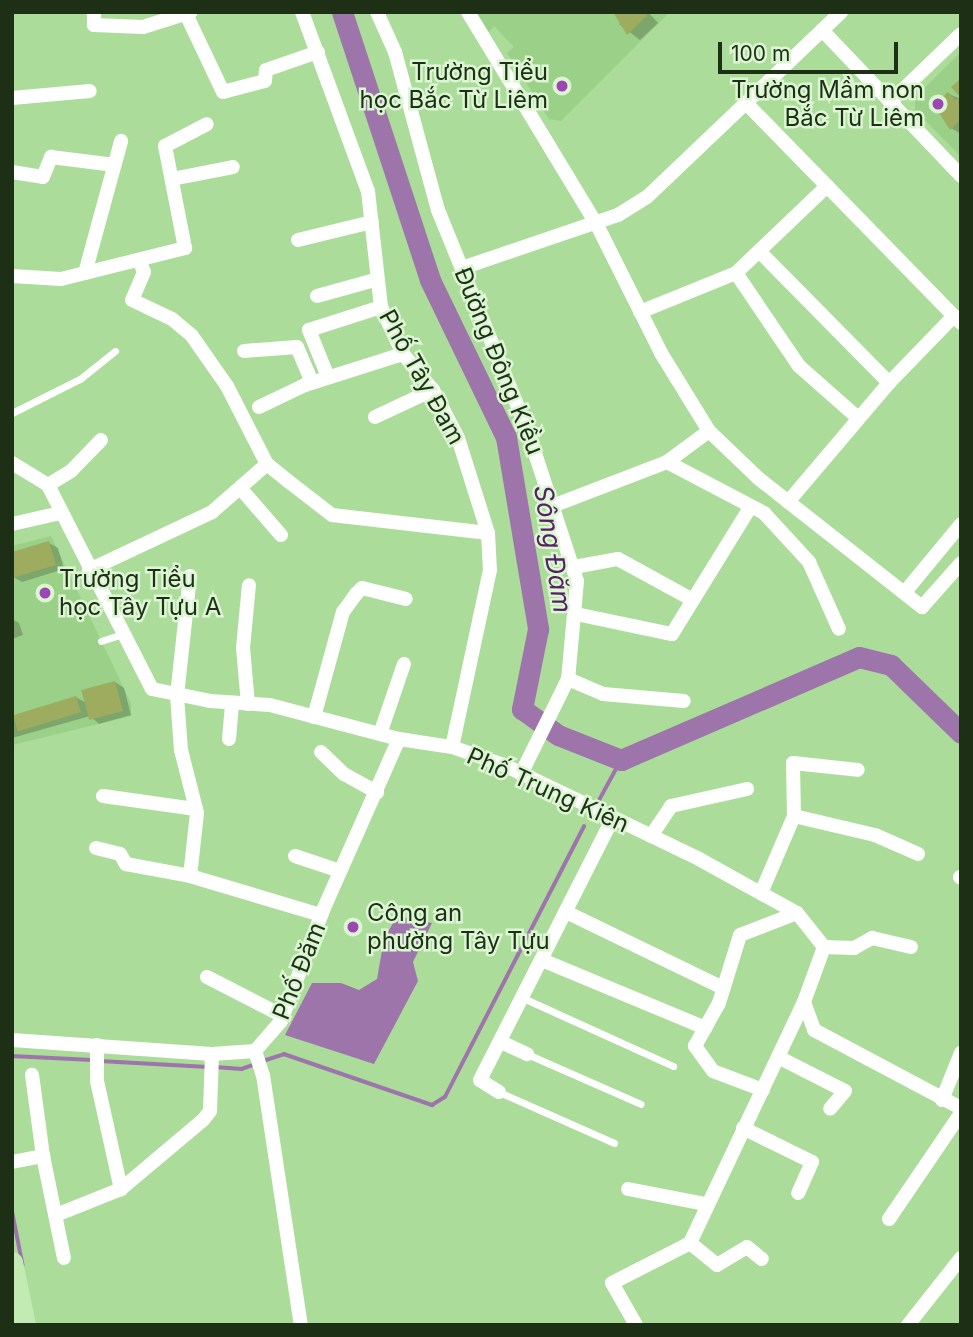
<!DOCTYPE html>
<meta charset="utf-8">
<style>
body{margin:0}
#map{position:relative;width:973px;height:1337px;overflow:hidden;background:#abdc9a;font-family:Inter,sans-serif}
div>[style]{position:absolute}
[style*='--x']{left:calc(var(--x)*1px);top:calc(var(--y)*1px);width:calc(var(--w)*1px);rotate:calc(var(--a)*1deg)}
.built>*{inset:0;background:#9bd088}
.water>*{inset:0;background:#9e75ab}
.shadow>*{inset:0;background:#0003}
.stream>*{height:3.5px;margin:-1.75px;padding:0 1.75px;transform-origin:1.75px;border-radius:1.75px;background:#9e75ab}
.river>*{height:21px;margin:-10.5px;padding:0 10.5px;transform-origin:10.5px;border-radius:10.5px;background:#9e75ab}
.building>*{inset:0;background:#9dac5f;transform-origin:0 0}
.service>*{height:7px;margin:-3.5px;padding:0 3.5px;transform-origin:3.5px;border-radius:3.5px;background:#fff}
.minor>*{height:14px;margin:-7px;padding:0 7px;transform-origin:7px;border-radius:7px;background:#fff}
.primary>*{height:21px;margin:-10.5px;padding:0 10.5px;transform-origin:10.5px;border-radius:10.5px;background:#c2ebb3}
.dots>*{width:19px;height:19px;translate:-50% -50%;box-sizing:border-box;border:4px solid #dcf5d3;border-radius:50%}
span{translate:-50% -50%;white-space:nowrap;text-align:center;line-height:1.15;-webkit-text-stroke:5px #dcf5d3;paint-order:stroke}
.poi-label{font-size:24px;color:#1d3016}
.right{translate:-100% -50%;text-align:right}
.left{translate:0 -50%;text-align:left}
.street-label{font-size:24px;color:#1d3016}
.water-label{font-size:26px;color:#552165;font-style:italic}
.frame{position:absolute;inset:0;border:14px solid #1d3016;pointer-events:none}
.scale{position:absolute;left:718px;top:42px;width:180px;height:32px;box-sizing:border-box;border:4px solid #1d3016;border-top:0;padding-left:9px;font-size:21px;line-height:24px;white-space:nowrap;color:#1d3016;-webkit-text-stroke:5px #dcf5d3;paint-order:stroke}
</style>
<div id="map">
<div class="built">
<i style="clip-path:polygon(476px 12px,670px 12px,561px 121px,549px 119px,507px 53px,514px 47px,494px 26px,489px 32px)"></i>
<i style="clip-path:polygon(961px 52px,961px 157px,915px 110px,915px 97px)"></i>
<i style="clip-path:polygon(51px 536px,131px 703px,131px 716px,12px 745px,12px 546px)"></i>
</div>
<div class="water">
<i style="clip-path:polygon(397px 916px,432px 923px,413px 962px,418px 981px,374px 1064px,285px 1035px,312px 983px,341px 983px,359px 990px,377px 979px,384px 939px)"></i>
</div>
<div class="shadow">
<i style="clip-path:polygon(616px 12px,648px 12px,658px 23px,640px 40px,619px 24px,623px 20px)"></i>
<i style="clip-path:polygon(949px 94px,961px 99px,961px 134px,951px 128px)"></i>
<i style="clip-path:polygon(49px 543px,58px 548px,64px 569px,22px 582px,12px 576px)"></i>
<i style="clip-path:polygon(12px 619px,19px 623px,23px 635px,12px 639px)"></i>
<i style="clip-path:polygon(115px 682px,124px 688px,131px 715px,99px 724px,90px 716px,12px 738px,12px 716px,76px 697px,86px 703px)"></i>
</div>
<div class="stream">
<i style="--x:597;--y:804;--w:50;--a:-61.4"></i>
<i style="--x:12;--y:1056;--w:80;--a:2.9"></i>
<i style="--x:100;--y:1061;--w:108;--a:3.2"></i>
<i style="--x:263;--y:1061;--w:22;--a:-18"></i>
<i style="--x:284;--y:1054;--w:157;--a:19"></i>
<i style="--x:432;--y:1105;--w:15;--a:-32"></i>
<i style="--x:445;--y:1097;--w:304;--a:-62.8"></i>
<i style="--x:215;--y:1067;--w:27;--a:4"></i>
<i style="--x:242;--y:1069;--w:15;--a:-20"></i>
<i style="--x:12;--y:1209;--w:57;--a:78.9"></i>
</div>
<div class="river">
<i style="--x:342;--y:12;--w:282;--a:71.8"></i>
<i style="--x:430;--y:280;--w:174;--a:64.2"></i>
<i style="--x:506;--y:437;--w:195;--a:80.5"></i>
<i style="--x:538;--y:629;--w:82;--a:101.3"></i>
<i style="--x:522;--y:709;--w:44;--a:35.8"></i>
<i style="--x:558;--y:735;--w:68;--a:21.6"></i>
<i style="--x:621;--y:760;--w:259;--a:-23.4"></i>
<i style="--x:859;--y:657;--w:33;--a:14"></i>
<i style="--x:891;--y:665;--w:98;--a:44.2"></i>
</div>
<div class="building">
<i style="clip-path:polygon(613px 12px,644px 12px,647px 16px,627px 35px)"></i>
<i style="clip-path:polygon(961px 78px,961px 119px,950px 130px,934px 105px,948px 92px,956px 100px,960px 97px,951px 87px)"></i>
<i style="clip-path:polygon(49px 541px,56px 565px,12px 578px,12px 552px)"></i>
<i style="left:115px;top:681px;width:31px;height:35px;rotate:75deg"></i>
<i style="left:76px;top:696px;width:17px;height:66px;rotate:73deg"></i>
</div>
<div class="service">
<i style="--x:12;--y:413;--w:76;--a:-26.6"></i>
<i style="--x:80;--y:379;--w:45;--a:-38.7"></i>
<i style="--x:101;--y:641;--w:23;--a:-18"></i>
<i style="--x:523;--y:998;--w:165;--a:24.4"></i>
<i style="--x:527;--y:1054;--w:124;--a:23.7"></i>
<i style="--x:499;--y:1092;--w:126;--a:23.9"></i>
</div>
<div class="minor">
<i style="--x:94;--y:12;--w:13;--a:90"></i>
<i style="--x:94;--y:25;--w:49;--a:2.3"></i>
<i style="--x:143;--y:27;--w:50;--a:-17.4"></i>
<i style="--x:302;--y:12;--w:191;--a:69.8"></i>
<i style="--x:368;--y:191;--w:117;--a:83.6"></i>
<i style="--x:381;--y:307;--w:52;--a:64.9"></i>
<i style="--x:403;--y:354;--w:47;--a:50.2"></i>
<i style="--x:433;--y:390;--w:54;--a:62.5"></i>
<i style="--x:458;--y:438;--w:100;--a:72.5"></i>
<i style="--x:488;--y:533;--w:37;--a:87"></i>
<i style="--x:490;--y:570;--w:181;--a:102.1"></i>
<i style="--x:377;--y:12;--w:44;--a:65.8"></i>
<i style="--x:395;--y:52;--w:164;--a:74.8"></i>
<i style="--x:438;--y:210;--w:240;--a:67.9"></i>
<i style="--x:528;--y:432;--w:157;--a:71.8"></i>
<i style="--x:577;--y:581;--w:98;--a:95.2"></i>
<i style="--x:568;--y:679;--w:106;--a:116.3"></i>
<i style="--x:468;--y:12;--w:247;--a:58.8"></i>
<i style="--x:596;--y:223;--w:145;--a:63.4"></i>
<i style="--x:661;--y:353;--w:92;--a:58.4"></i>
<i style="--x:709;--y:431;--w:68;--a:43.8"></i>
<i style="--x:758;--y:478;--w:209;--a:38.2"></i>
<i style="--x:922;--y:607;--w:59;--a:-48.4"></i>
<i style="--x:186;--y:14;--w:86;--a:64.6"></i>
<i style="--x:223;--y:92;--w:43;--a:-14.7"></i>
<i style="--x:265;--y:81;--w:11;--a:-85"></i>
<i style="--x:266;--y:70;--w:55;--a:-19.1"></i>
<i style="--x:822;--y:30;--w:202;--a:46.4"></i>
<i style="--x:12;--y:98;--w:78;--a:-5.1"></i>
<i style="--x:890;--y:102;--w:98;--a:-43.8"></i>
<i style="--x:747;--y:104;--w:296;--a:45.7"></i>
<i style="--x:12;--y:172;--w:31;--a:9"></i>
<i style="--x:43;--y:177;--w:22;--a:-68"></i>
<i style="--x:51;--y:157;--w:64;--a:7.2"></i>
<i style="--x:172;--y:179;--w:62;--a:-11.1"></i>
<i style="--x:298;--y:240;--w:76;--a:-13.7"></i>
<i style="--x:760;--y:252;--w:184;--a:45.4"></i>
<i style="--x:139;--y:260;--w:13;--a:67"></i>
<i style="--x:144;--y:272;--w:30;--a:113"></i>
<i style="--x:132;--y:300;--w:44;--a:25.4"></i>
<i style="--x:172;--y:319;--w:26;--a:40"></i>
<i style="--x:192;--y:336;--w:61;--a:55"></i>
<i style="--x:227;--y:386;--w:88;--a:62.9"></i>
<i style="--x:267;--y:464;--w:27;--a:39"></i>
<i style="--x:288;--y:481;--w:56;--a:37.7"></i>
<i style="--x:332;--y:515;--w:157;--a:6.6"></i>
<i style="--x:462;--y:268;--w:165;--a:-18.8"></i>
<i style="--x:618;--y:215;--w:34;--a:-32"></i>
<i style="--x:647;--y:197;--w:268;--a:-43.6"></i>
<i style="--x:85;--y:273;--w:137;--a:-74.7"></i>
<i style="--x:736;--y:273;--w:112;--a:55.9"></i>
<i style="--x:799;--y:366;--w:79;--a:41.4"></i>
<i style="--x:12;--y:276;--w:49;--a:3.5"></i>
<i style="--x:61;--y:279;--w:128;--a:-14"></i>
<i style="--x:185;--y:248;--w:104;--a:-101.1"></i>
<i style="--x:165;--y:146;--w:47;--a:-27.6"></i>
<i style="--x:317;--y:296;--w:60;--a:-15.4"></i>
<i style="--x:640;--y:312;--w:104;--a:-22.1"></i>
<i style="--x:736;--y:273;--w:126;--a:-43.7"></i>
<i style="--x:244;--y:351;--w:53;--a:-4.3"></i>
<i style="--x:297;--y:347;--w:38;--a:67"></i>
<i style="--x:328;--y:377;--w:51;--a:-112"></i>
<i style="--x:309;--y:330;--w:76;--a:-17.7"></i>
<i style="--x:259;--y:407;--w:51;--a:-25.6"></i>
<i style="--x:305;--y:385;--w:103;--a:-17.6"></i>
<i style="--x:375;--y:417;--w:64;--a:-25"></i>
<i style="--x:667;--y:462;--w:110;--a:27.7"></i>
<i style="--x:764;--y:513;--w:67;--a:47.4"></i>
<i style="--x:809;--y:562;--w:73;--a:65.9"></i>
<i style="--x:12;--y:463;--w:42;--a:31.4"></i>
<i style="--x:48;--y:485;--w:229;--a:63"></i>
<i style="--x:152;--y:689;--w:59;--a:11.7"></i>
<i style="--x:210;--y:701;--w:60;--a:3.8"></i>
<i style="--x:270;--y:705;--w:133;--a:14.8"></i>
<i style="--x:399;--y:739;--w:54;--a:8.6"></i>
<i style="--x:452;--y:747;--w:55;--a:19.1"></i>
<i style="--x:504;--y:765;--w:216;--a:25.7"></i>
<i style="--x:699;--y:859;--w:112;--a:28.9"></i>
<i style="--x:797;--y:913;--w:43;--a:51.5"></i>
<i style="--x:824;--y:947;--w:59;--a:110"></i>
<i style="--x:804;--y:1002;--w:30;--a:70"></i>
<i style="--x:814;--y:1030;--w:166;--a:28"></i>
<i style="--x:48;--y:485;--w:27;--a:-31"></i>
<i style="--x:71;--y:471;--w:43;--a:-45.9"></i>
<i style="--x:241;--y:489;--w:61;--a:49"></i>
<i style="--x:788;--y:502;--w:156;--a:-49.7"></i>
<i style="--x:889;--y:383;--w:93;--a:-45.9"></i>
<i style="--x:954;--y:316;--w:10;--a:45"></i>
<i style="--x:555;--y:505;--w:120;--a:-21"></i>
<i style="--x:667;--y:462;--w:52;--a:-36.4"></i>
<i style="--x:12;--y:524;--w:50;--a:-12.7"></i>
<i style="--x:574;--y:567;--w:45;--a:-10.3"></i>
<i style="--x:618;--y:559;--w:83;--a:28.7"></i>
<i style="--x:89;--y:570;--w:136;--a:-25.2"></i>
<i style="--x:212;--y:512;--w:73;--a:-41.1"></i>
<i style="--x:190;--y:576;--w:121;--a:96.2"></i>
<i style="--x:177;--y:696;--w:54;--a:85.8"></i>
<i style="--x:181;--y:750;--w:65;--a:75.7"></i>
<i style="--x:197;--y:813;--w:63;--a:96.3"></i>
<i style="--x:905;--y:592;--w:88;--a:-50.5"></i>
<i style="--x:576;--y:614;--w:98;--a:11.8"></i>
<i style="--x:672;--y:634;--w:150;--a:-58.3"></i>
<i style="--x:568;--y:679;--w:38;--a:23"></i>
<i style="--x:603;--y:694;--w:81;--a:4.9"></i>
<i style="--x:248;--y:704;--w:56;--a:-95.1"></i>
<i style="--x:243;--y:648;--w:63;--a:-84.6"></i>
<i style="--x:314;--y:717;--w:109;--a:-74.6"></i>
<i style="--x:343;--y:612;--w:22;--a:-54"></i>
<i style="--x:356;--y:594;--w:8;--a:-45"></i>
<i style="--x:362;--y:588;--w:45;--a:14"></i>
<i style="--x:380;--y:734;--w:74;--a:-71.1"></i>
<i style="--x:229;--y:739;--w:36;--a:-85"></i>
<i style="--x:321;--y:752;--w:32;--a:44"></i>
<i style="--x:344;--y:774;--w:38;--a:29"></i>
<i style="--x:103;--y:796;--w:94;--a:8"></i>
<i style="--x:794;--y:816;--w:83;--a:13.2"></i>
<i style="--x:875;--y:835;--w:47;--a:23.8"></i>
<i style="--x:651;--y:836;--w:36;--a:-56"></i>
<i style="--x:671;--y:806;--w:78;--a:-12.6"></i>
<i style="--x:96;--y:848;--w:25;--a:14"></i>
<i style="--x:120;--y:854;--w:12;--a:59"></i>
<i style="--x:126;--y:864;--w:65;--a:10.6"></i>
<i style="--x:190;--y:876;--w:137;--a:16.6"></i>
<i style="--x:295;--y:856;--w:47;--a:18.4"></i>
<i style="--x:960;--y:877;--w:1;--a:45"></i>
<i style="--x:761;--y:893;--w:84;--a:-66.8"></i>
<i style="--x:794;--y:816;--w:53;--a:-91.1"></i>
<i style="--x:793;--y:763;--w:65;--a:6.1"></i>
<i style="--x:566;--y:912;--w:174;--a:25.8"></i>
<i style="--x:824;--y:947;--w:30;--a:2"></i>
<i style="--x:854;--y:948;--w:21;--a:-29"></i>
<i style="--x:872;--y:938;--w:40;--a:13"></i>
<i style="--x:542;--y:960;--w:177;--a:22.6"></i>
<i style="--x:207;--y:977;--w:85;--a:27.2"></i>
<i style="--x:12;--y:1040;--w:200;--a:4"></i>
<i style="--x:212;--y:1054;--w:43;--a:-4"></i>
<i style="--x:255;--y:1051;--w:40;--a:-49"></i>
<i style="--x:281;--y:1021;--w:121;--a:-69.2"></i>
<i style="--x:324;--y:908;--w:185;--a:-66.1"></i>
<i style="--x:501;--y:1042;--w:29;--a:25"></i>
<i style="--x:97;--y:1045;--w:36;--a:90"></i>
<i style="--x:97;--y:1081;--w:111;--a:77.5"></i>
<i style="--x:255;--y:1051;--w:25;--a:72"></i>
<i style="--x:263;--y:1075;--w:253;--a:81.4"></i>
<i style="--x:778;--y:1057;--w:75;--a:26.9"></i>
<i style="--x:845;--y:1091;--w:23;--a:130"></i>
<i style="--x:763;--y:1090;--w:53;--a:-159.2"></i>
<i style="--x:713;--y:1071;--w:31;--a:-126"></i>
<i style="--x:695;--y:1046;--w:49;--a:-60.8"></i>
<i style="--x:719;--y:1003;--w:71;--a:-72.8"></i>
<i style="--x:740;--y:935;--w:61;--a:-21.1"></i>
<i style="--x:499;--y:1092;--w:22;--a:-148"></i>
<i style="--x:480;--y:1080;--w:292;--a:-63.1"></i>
<i style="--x:942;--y:1100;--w:51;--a:-68"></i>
<i style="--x:743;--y:1128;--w:77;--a:26.2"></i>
<i style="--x:812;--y:1162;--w:34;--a:114"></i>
<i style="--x:43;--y:1156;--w:104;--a:78.4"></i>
<i style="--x:12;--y:1162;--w:32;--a:-11"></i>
<i style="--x:43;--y:1156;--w:82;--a:-97.7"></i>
<i style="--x:628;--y:1189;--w:78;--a:11"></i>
<i style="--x:56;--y:1215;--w:70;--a:-21.8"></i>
<i style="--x:121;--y:1189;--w:107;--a:-40.1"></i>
<i style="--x:203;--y:1120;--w:11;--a:-52"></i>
<i style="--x:210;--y:1111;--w:57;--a:-88"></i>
<i style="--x:889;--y:1219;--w:128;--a:-55.8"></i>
<i style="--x:690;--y:1243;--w:35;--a:39"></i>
<i style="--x:717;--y:1265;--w:35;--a:-31"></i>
<i style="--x:747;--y:1247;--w:19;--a:39"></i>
<i style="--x:636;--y:1325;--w:48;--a:-119.7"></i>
<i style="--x:612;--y:1283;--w:88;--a:-27.1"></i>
<i style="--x:690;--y:1243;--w:267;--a:-64.7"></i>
<i style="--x:908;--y:1325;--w:85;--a:-51.7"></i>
</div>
<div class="primary">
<i style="--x:12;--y:1262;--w:64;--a:78.3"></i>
</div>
<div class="dots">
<i style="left:562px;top:86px;background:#9b46b4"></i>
<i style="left:938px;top:104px;background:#9b46b4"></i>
<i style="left:45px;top:593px;background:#9b46b4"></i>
<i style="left:353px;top:927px;background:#9b46b4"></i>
</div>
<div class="poi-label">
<span class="right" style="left:548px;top:86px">Trường Tiểu<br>học Bắc Từ Liêm</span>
<span class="right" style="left:924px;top:104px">Trường Mầm non<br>Bắc Từ Liêm</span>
<span class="left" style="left:59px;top:593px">Trường Tiểu<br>học Tây Tựu A</span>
<span class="left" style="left:367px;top:927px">Công an<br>phường Tây Tựu</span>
</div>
<div class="street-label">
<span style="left:499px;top:361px;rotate:68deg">Đường Đông Kiều</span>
<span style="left:422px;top:377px;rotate:61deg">Phố Tây Đam</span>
<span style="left:548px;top:790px;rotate:24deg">Phố Trung Kiên</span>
<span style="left:299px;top:971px;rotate:-68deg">Phố Đăm</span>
</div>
<div class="water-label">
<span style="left:553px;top:549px;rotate:81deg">Sông Đăm</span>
</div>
<div class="frame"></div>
<div class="scale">100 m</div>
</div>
